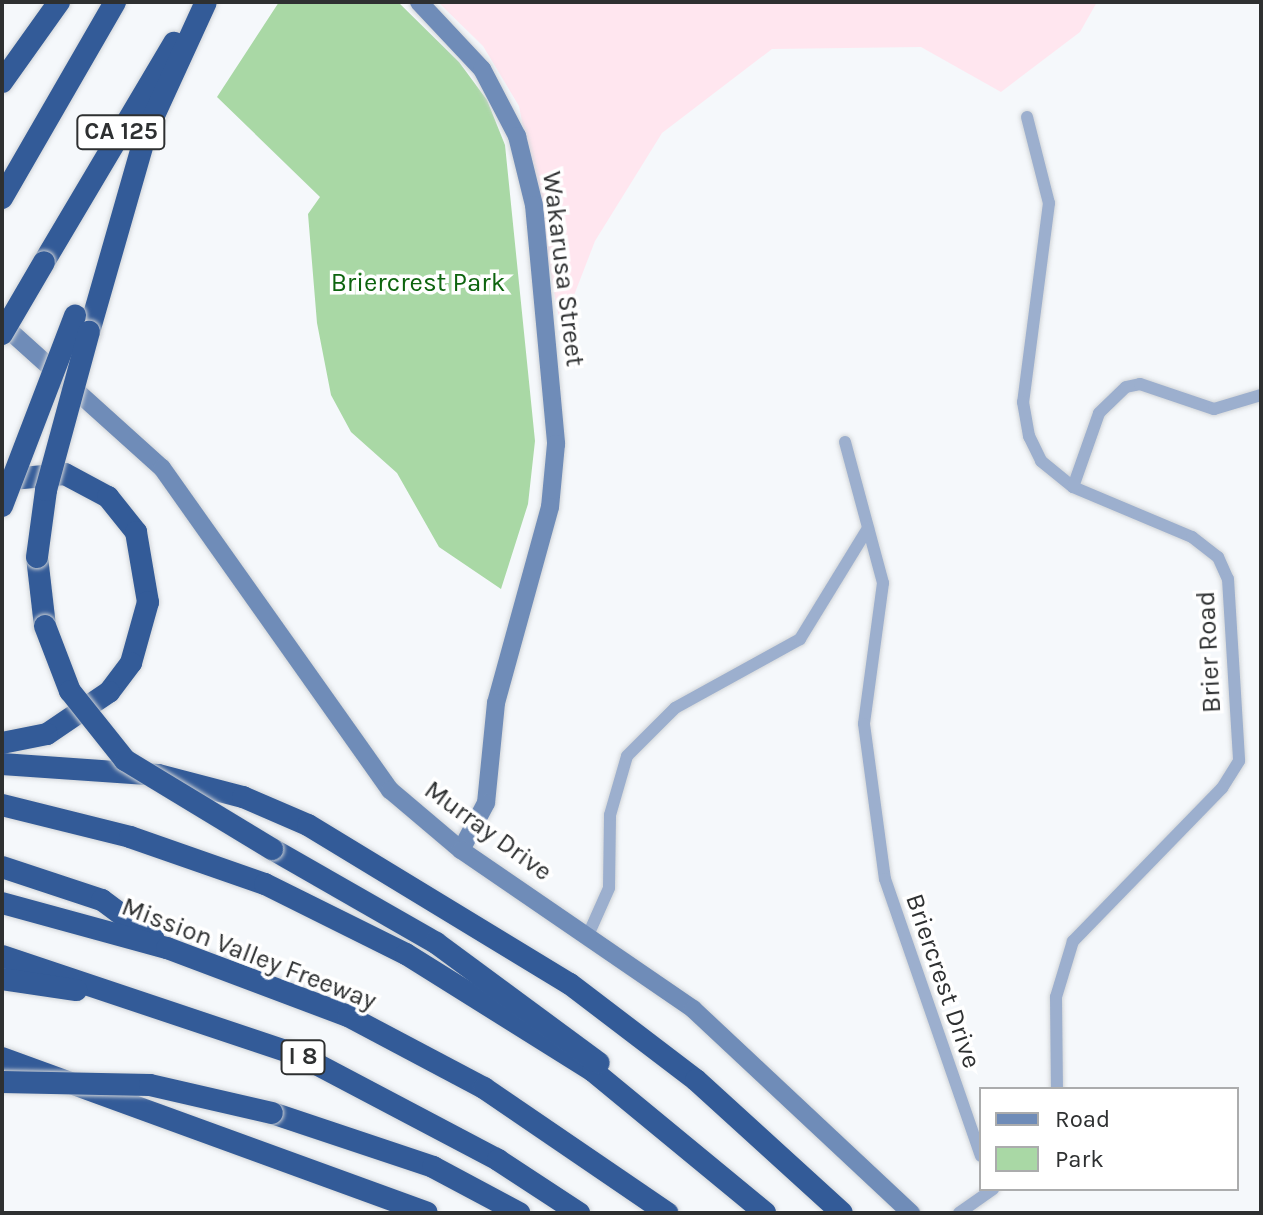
<!DOCTYPE html>
<style>
body{margin:0}
#map{position:relative;width:1263px;height:1215px;overflow:hidden;background:#f5f8fb;font-family:Karla,sans-serif}
div>[style]{position:absolute}
[style*='--x']{left:calc(var(--x)*1px);top:calc(var(--y)*1px);width:calc(var(--w)*1px);rotate:calc(var(--a)*1deg)}
.education>*{inset:0;background:#ffe6ef}
.green>*{inset:0;background:#a9d8a5}
.roads{filter:drop-shadow(0 0 2px #d1d4d7) drop-shadow(0 0 2px #d1d4d7)}
.street>*{height:12px;margin:-6px;padding:0 6px;transform-origin:6px;border-radius:6px;background:#9cafce}
.secondary>*{height:18px;margin:-9px;padding:0 9px;transform-origin:9px;border-radius:9px;background:#6f8cb8}
.highway>*{height:22px;margin:-11px;padding:0 11px;transform-origin:11px;border-radius:11px;background:#335b98}
.bridges{filter:drop-shadow(0 0 2px #d1d4d7) drop-shadow(0 0 2px #d1d4d7)}
.highway-bridge>*{height:22px;margin:-11px;padding:0 11px;transform-origin:11px;border-radius:11px;background:#335b98}
span{translate:-50% -50%;white-space:nowrap;text-align:center;line-height:1.15;-webkit-text-stroke:7px #fff;paint-order:stroke}
.shield-label span{padding:2px 6px;background:#fff;border:2px solid;border-radius:6px;-webkit-text-stroke-width:0}
.shield-label{font-size:24px;color:#2e3031;font-weight:700}
.street-label{font-size:26px;color:#2e3031}
.park-label{font-size:26px;color:#0d640f}
.frame{position:absolute;inset:0;border:4px solid #2e3031;pointer-events:none}
.legend{position:absolute;left:979px;top:1087px;width:260px;height:104px;box-sizing:border-box;background:#fff;border:2px solid #abacad;margin:0;padding:10px 14px;list-style:none;font-size:24px;color:#2e3031}
.legend li{display:flex;align-items:center;gap:16px;height:40px}
.legend b{width:40px;border:2px solid #abacad}
</style>
<div id="map">
<div class="education">
<i style="clip-path:polygon(438px 2px,1097px 2px,1080px 32px,1001px 92px,921px 47px,772px 49px,662px 133px,595px 241px,561px 329px,519px 106px,483px 46px)"></i>
</div>
<div class="green">
<i style="clip-path:polygon(279px 2px,398px 2px,459px 62px,487px 100px,505px 145px,535px 441px,528px 504px,501px 589px,439px 547px,397px 473px,351px 432px,331px 395px,317px 323px,308px 214px,320px 197px,217px 97px)"></i>
</div>
<div class="roads">
<div class="street">
<i style="--x:1027;--y:117;--w:89;--a:75.7"></i>
<i style="--x:1049;--y:203;--w:201;--a:97.4"></i>
<i style="--x:1023;--y:402;--w:35;--a:80"></i>
<i style="--x:1029;--y:436;--w:28;--a:64"></i>
<i style="--x:1041;--y:461;--w:41;--a:39.1"></i>
<i style="--x:1073;--y:487;--w:129;--a:22.8"></i>
<i style="--x:1192;--y:537;--w:33;--a:38"></i>
<i style="--x:1218;--y:557;--w:24;--a:66"></i>
<i style="--x:1228;--y:579;--w:182;--a:86.5"></i>
<i style="--x:1239;--y:761;--w:32;--a:122"></i>
<i style="--x:1222;--y:788;--w:214;--a:134.2"></i>
<i style="--x:1073;--y:941;--w:59;--a:106.9"></i>
<i style="--x:1056;--y:997;--w:92;--a:89.4"></i>
<i style="--x:845;--y:442;--w:146;--a:74.9"></i>
<i style="--x:883;--y:583;--w:142;--a:97.7"></i>
<i style="--x:864;--y:724;--w:156;--a:82.3"></i>
<i style="--x:885;--y:879;--w:293;--a:70.9"></i>
<i style="--x:1073;--y:487;--w:78;--a:-70.6"></i>
<i style="--x:1099;--y:413;--w:37;--a:-44"></i>
<i style="--x:1126;--y:387;--w:14;--a:-12"></i>
<i style="--x:1140;--y:384;--w:78;--a:18.7"></i>
<i style="--x:1214;--y:409;--w:49;--a:-16.6"></i>
<i style="--x:589;--y:933;--w:49;--a:-66"></i>
<i style="--x:609;--y:888;--w:73;--a:-89.2"></i>
<i style="--x:610;--y:815;--w:61;--a:-73.9"></i>
<i style="--x:627;--y:756;--w:68;--a:-45"></i>
<i style="--x:675;--y:708;--w:143;--a:-28.9"></i>
<i style="--x:800;--y:639;--w:130;--a:-58.5"></i>
<i style="--x:959;--y:1213;--w:42;--a:-35.2"></i>
</div>
<div class="secondary">
<i style="--x:419;--y:2;--w:92;--a:46.8"></i>
<i style="--x:482;--y:69;--w:76;--a:62.4"></i>
<i style="--x:517;--y:136;--w:71;--a:76.2"></i>
<i style="--x:534;--y:205;--w:240;--a:84.7"></i>
<i style="--x:556;--y:444;--w:63;--a:95.4"></i>
<i style="--x:550;--y:507;--w:203;--a:105.4"></i>
<i style="--x:496;--y:703;--w:100;--a:95.7"></i>
<i style="--x:486;--y:803;--w:53;--a:118"></i>
<i style="--x:2;--y:324;--w:215;--a:42"></i>
<i style="--x:162;--y:468;--w:395;--a:54.7"></i>
<i style="--x:390;--y:790;--w:93;--a:40.2"></i>
<i style="--x:461;--y:850;--w:281;--a:34.4"></i>
<i style="--x:693;--y:1009;--w:299;--a:43.1"></i>
</div>
<div class="highway">
<i style="--x:2;--y:82;--w:98;--a:-54.5"></i>
<i style="--x:2;--y:198;--w:226;--a:-60"></i>
<i style="--x:44;--y:262;--w:255;--a:-59.3"></i>
<i style="--x:89;--y:332;--w:207;--a:-74"></i>
<i style="--x:146;--y:133;--w:144;--a:-65.4"></i>
<i style="--x:2;--y:480;--w:63;--a:-5.4"></i>
<i style="--x:65;--y:474;--w:49;--a:28.1"></i>
<i style="--x:108;--y:497;--w:45;--a:51.3"></i>
<i style="--x:136;--y:532;--w:71;--a:80.3"></i>
<i style="--x:148;--y:602;--w:63;--a:105.6"></i>
<i style="--x:131;--y:663;--w:36;--a:127"></i>
<i style="--x:109;--y:692;--w:75;--a:145.9"></i>
<i style="--x:47;--y:734;--w:46;--a:168.7"></i>
<i style="--x:37;--y:557;--w:69;--a:83.4"></i>
<i style="--x:2;--y:764;--w:156;--a:4"></i>
<i style="--x:158;--y:775;--w:88;--a:14.5"></i>
<i style="--x:243;--y:797;--w:71;--a:23.3"></i>
<i style="--x:308;--y:825;--w:306;--a:31.3"></i>
<i style="--x:570;--y:984;--w:158;--a:37.3"></i>
<i style="--x:696;--y:1080;--w:197;--a:42.3"></i>
<i style="--x:2;--y:805;--w:132;--a:14"></i>
<i style="--x:130;--y:837;--w:143;--a:19.2"></i>
<i style="--x:265;--y:884;--w:157;--a:26.4"></i>
<i style="--x:406;--y:954;--w:221;--a:32"></i>
<i style="--x:593;--y:1071;--w:223;--a:39.5"></i>
<i style="--x:272;--y:849;--w:189;--a:29.8"></i>
<i style="--x:436;--y:943;--w:202;--a:36.4"></i>
<i style="--x:2;--y:867;--w:105;--a:18.3"></i>
<i style="--x:102;--y:900;--w:64;--a:36.7"></i>
<i style="--x:2;--y:903;--w:171;--a:15.3"></i>
<i style="--x:167;--y:948;--w:193;--a:20.6"></i>
<i style="--x:348;--y:1016;--w:154;--a:27.9"></i>
<i style="--x:484;--y:1088;--w:222;--a:34.3"></i>
<i style="--x:2;--y:956;--w:317;--a:18.5"></i>
<i style="--x:303;--y:1057;--w:221;--a:27.8"></i>
<i style="--x:498;--y:1160;--w:97;--a:33.2"></i>
<i style="--x:2;--y:979;--w:75;--a:8.5"></i>
<i style="--x:2;--y:1058;--w:452;--a:20"></i>
<i style="--x:272;--y:1113;--w:170;--a:18.5"></i>
<i style="--x:433;--y:1167;--w:98;--a:28.1"></i>
</div>
</div>
<div class="bridges">
<div class="highway-bridge">
<i style="--x:2;--y:334;--w:83;--a:-59.7"></i>
<i style="--x:2;--y:506;--w:204;--a:-69"></i>
<i style="--x:37;--y:557;--w:68;--a:-82.3"></i>
<i style="--x:46;--y:490;--w:164;--a:-74.8"></i>
<i style="--x:45;--y:626;--w:70;--a:69"></i>
<i style="--x:70;--y:691;--w:88;--a:51.4"></i>
<i style="--x:125;--y:760;--w:172;--a:31.2"></i>
<i style="--x:2;--y:1082;--w:148;--a:1.2"></i>
<i style="--x:150;--y:1085;--w:125;--a:12.9"></i>
</div>
</div>
<div class="shield-label">
<span style="left:121px;top:132px">CA 125</span>
<span style="left:303px;top:1057px">I 8</span>
</div>
<div class="street-label">
<span style="left:563px;top:269px;rotate:83deg">Wakarusa Street</span>
<span style="left:1209px;top:652px;rotate:-93deg">Brier Road</span>
<span style="left:488px;top:831px;rotate:36deg">Murray Drive</span>
<span style="left:249px;top:954px;rotate:21deg">Mission Valley Freeway</span>
<span style="left:943px;top:981px;rotate:71deg">Briercrest Drive</span>
</div>
<div class="park-label">
<span style="left:418px;top:283px">Briercrest Park</span>
</div>
<div class="frame"></div>
<ul class="legend">
<li><b style="height:10px;background:#6f8cb8"></b>Road</li>
<li><b style="height:22px;background:#a9d8a5"></b>Park</li>
</ul>
</div>
